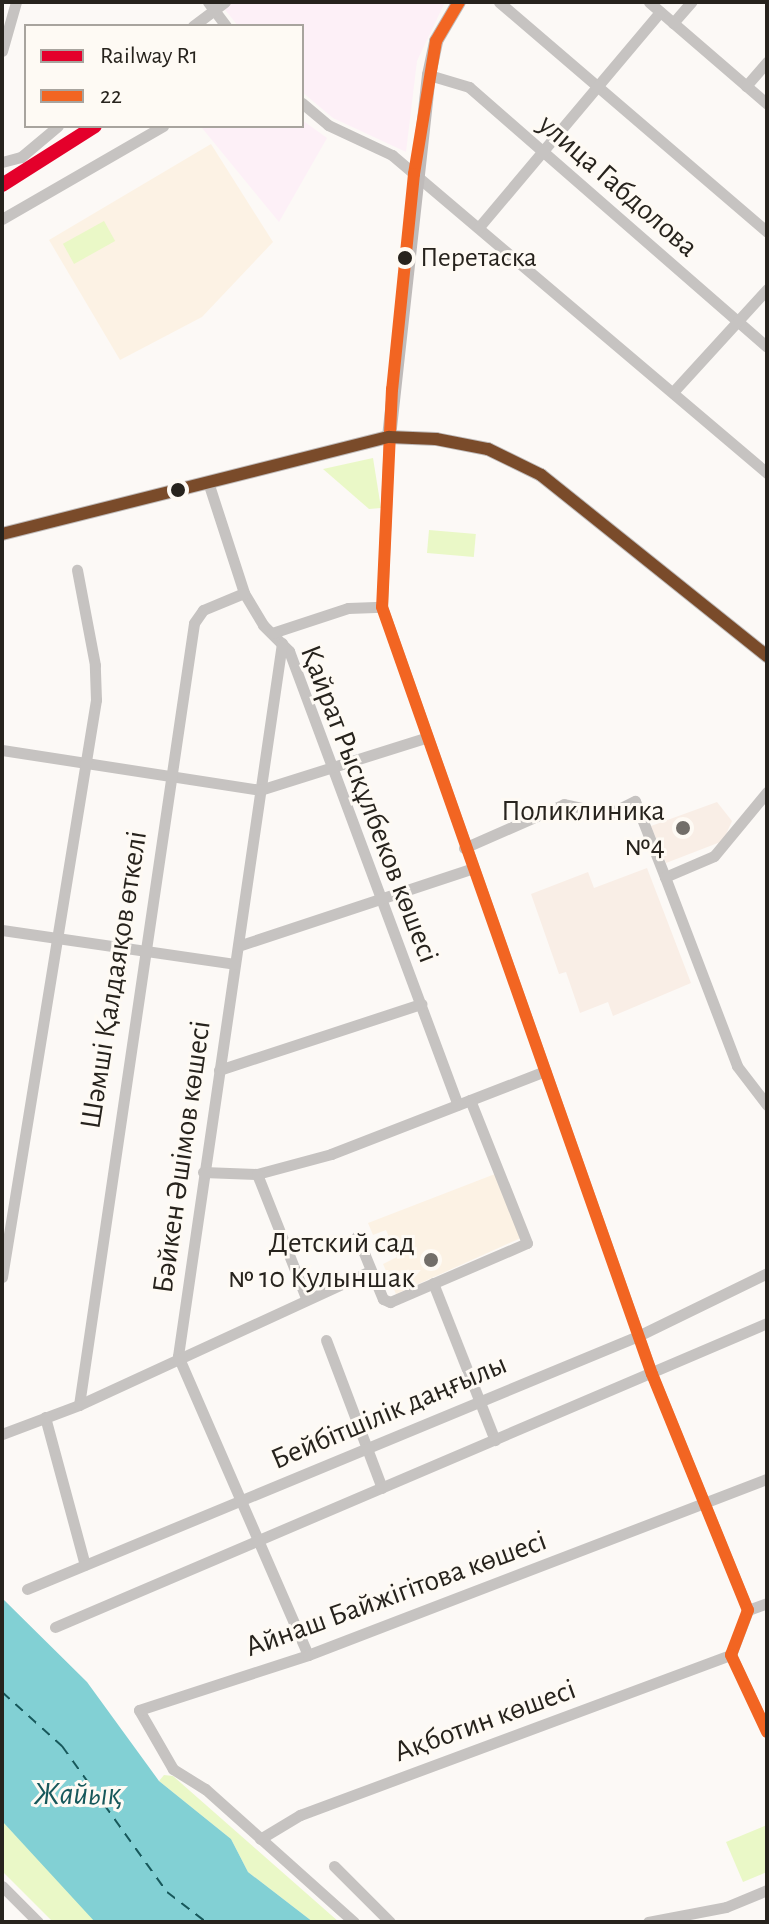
<!DOCTYPE html>
<meta charset="utf-8">
<style>
body{margin:0}
#map{position:relative;width:769px;height:1924px;overflow:hidden;background:#fcf9f6;font-family:"Alegreya Sans",sans-serif}
div>[style]{position:absolute}
[style*='--x']{left:calc(var(--x)*1px);top:calc(var(--y)*1px);width:calc(var(--w)*1px);rotate:calc(var(--a)*1deg)}
.built>*{inset:0;background:#fcf2e4}
.industrial>*{inset:0;background:#fdf0f7}
.medical>*{inset:0;background:#f9eee6}
.green>*{inset:0;background:#eaf8c7;transform-origin:0 0}
.water>*{inset:0;background:#82d0d4}
.ferry>*{height:2px;margin-top:-1px;transform-origin:0;background:repeating-linear-gradient(90deg,#17585b 0 10px,transparent 0 18px)}
.minor>*{height:11px;margin:-5.5px;padding:0 5.5px;transform-origin:5.5px;border-radius:5.5px;background:#c6c3c1}
.major>*{height:14px;margin:-7px;padding:0 7px;transform-origin:7px;border-radius:7px;background:#bfbbba}
.bus-1>*{height:12px;margin:-6px;padding:0 6px;transform-origin:6px;border-radius:6px;background:#f26522}
.bus-2>*{height:12px;margin:-6px;padding:0 6px;transform-origin:6px;border-radius:6px;background:#7a4b2a}
.rail-1>*{height:14px;margin:-7px;padding:0 7px;transform-origin:7px;border-radius:7px;background:#e4002b}
.dots>*{width:22px;height:22px;translate:-50% -50%;box-sizing:border-box;border:4px solid #fefaf4;border-radius:50%}
span{translate:-50% -50%;white-space:nowrap;text-align:center;line-height:1.15;-webkit-text-stroke:6px #fefaf4;paint-order:stroke}
.bus-label{font-size:28px;color:#27231d}
.left{translate:0 -50%;text-align:left}
.street-label{font-size:30px;color:#27231d}
.poi-label{font-size:30px;color:#27231d}
.right{translate:-100% -50%;text-align:right}
.water-label{font-size:32px;color:#17585b;font-style:italic}
.frame{position:absolute;inset:0;border:4px solid #27231d;pointer-events:none}
.legend{position:absolute;left:24px;top:24px;width:280px;height:104px;box-sizing:border-box;background:#fefaf4;border:2px solid #a8a49e;margin:0;padding:10px 14px;list-style:none;font-size:24px;color:#27231d}
.legend li{display:flex;align-items:center;gap:16px;height:40px}
.legend b{width:40px;border:2px solid #a8a49e}
</style>
<div id="map">
<div class="built">
<i style="clip-path:polygon(211px 144px,273px 242px,202px 317px,120px 360px,49px 240px)"></i>
<i style="clip-path:polygon(495px 1174px,523px 1237px,396px 1294px,383px 1264px,397px 1257px,386px 1230px,373px 1235px,368px 1223px)"></i>
</div>
<div class="industrial">
<i style="clip-path:polygon(219px 2px,445px 2px,417px 61px,406px 152px,333px 118px,302px 92px,302px 26px,238px 26px)"></i>
<i style="clip-path:polygon(302px 120px,327px 138px,279px 222px,202px 128px,302px 126px)"></i>
</div>
<div class="medical">
<i style="clip-path:polygon(717px 802px,732px 821px,723px 841px,666px 863px,651px 826px)"></i>
<i style="clip-path:polygon(647px 868px,691px 983px,613px 1016px,608px 1002px,580px 1013px,566px 972px,559px 974px,531px 894px,588px 872px,594px 888px)"></i>
</div>
<div class="green">
<i style="left:104px;top:221px;width:23px;height:47px;rotate:61deg"></i>
<i style="clip-path:polygon(373px 458px,381px 508px,369px 509px,323px 469px)"></i>
<i style="left:429px;top:530px;width:47px;height:23px;rotate:5deg"></i>
<i style="clip-path:polygon(164px 1775px,173px 1776px,339px 1922px,313px 1922px,248px 1872px,231px 1839px,159px 1781px)"></i>
<i style="clip-path:polygon(2px 1821px,88px 1911px,95px 1922px,53px 1922px,2px 1871px)"></i>
<i style="clip-path:polygon(767px 1825px,767px 1872px,743px 1882px,726px 1842px)"></i>
</div>
<div class="water">
<i style="clip-path:polygon(2px 1598px,87px 1682px,159px 1781px,231px 1839px,248px 1872px,313px 1922px,95px 1922px,2px 1821px)"></i>
</div>
<div class="ferry">
<i style="--x:2;--y:1692;--w:81;--a:42"></i>
<i style="--x:62;--y:1746;--w:180;--a:54.3"></i>
<i style="--x:167;--y:1892;--w:49;--a:37.6"></i>
</div>
<div class="minor">
<i style="--x:208;--y:2;--w:30;--a:53"></i>
<i style="--x:499;--y:2;--w:353;--a:40.6"></i>
<i style="--x:649;--y:2;--w:156;--a:40.8"></i>
<i style="--x:673;--y:23;--w:28;--a:-49"></i>
<i style="--x:193;--y:26;--w:40;--a:-37"></i>
<i style="--x:2;--y:51;--w:51;--a:-74.1"></i>
<i style="--x:429;--y:75;--w:42;--a:16.7"></i>
<i style="--x:469;--y:87;--w:395;--a:41.1"></i>
<i style="--x:746;--y:86;--w:32;--a:-49"></i>
<i style="--x:302;--y:103;--w:34;--a:40"></i>
<i style="--x:328;--y:125;--w:71;--a:25.1"></i>
<i style="--x:392;--y:155;--w:492;--a:40.3"></i>
<i style="--x:2;--y:162;--w:20;--a:-15"></i>
<i style="--x:21;--y:157;--w:48;--a:-40"></i>
<i style="--x:2;--y:219;--w:186;--a:-30"></i>
<i style="--x:479;--y:227;--w:281;--a:-49.9"></i>
<i style="--x:673;--y:392;--w:139;--a:-47.6"></i>
<i style="--x:389;--y:437;--w:170;--a:92.4"></i>
<i style="--x:382;--y:607;--w:813;--a:70.61"></i>
<i style="--x:652;--y:1374;--w:255;--a:67.9"></i>
<i style="--x:748;--y:1610;--w:48;--a:110.7"></i>
<i style="--x:731;--y:1655;--w:85;--a:64.9"></i>
<i style="--x:208;--y:482;--w:117;--a:72"></i>
<i style="--x:244;--y:593;--w:37;--a:59"></i>
<i style="--x:263;--y:625;--w:37;--a:45"></i>
<i style="--x:289;--y:651;--w:484;--a:69.6"></i>
<i style="--x:272;--y:633;--w:80;--a:-18.2"></i>
<i style="--x:348;--y:608;--w:34;--a:-2"></i>
<i style="--x:282;--y:643;--w:721;--a:98.3"></i>
<i style="--x:178;--y:1356;--w:326;--a:66.5"></i>
<i style="--x:2;--y:750;--w:261;--a:8.8"></i>
<i style="--x:260;--y:790;--w:173;--a:-17.5"></i>
<i style="--x:464;--y:848;--w:109;--a:-23.7"></i>
<i style="--x:564;--y:804;--w:46;--a:12.5"></i>
<i style="--x:609;--y:814;--w:29;--a:-27"></i>
<i style="--x:635;--y:801;--w:82;--a:68.5"></i>
<i style="--x:665;--y:877;--w:53;--a:-23.2"></i>
<i style="--x:714;--y:856;--w:83;--a:-50.4"></i>
<i style="--x:665;--y:877;--w:202;--a:69.1"></i>
<i style="--x:737;--y:1066;--w:49;--a:52.4"></i>
<i style="--x:2;--y:930;--w:235;--a:8.3"></i>
<i style="--x:238;--y:946;--w:245;--a:-18.3"></i>
<i style="--x:219;--y:1070;--w:213;--a:-18.1"></i>
<i style="--x:203;--y:1172;--w:54;--a:2.1"></i>
<i style="--x:257;--y:1174;--w:77;--a:-15.1"></i>
<i style="--x:331;--y:1154;--w:230;--a:-21.2"></i>
<i style="--x:257;--y:1174;--w:133;--a:68.4"></i>
<i style="--x:357;--y:1236;--w:68;--a:67.6"></i>
<i style="--x:383;--y:1299;--w:8;--a:23"></i>
<i style="--x:390;--y:1302;--w:149;--a:-23.3"></i>
<i style="--x:527;--y:1243;--w:154;--a:-111.7"></i>
<i style="--x:2;--y:1277;--w:585;--a:-80.75"></i>
<i style="--x:96;--y:700;--w:35;--a:-92"></i>
<i style="--x:95;--y:665;--w:97;--a:-100.7"></i>
<i style="--x:433;--y:1283;--w:169;--a:68.5"></i>
<i style="--x:326;--y:1340;--w:158;--a:69.3"></i>
<i style="--x:79;--y:1405;--w:790;--a:-81.63"></i>
<i style="--x:194;--y:623;--w:16;--a:-55"></i>
<i style="--x:203;--y:610;--w:44;--a:-22.5"></i>
<i style="--x:45;--y:1417;--w:153;--a:74.9"></i>
<i style="--x:2;--y:1434;--w:82;--a:-20.6"></i>
<i style="--x:79;--y:1405;--w:321;--a:-24.7"></i>
<i style="--x:27;--y:1589;--w:661;--a:-22.49"></i>
<i style="--x:638;--y:1336;--w:144;--a:-26"></i>
<i style="--x:748;--y:1610;--w:20;--a:-20"></i>
<i style="--x:55;--y:1627;--w:774;--a:-23.12"></i>
<i style="--x:260;--y:1839;--w:47;--a:-31"></i>
<i style="--x:300;--y:1815;--w:460;--a:-20.4"></i>
<i style="--x:334;--y:1866;--w:79;--a:45"></i>
<i style="--x:2;--y:1886;--w:51;--a:45"></i>
<i style="--x:354;--y:1922;--w:200;--a:-138.2"></i>
<i style="--x:205;--y:1789;--w:38;--a:-148"></i>
<i style="--x:173;--y:1769;--w:68;--a:-120"></i>
<i style="--x:139;--y:1710;--w:178;--a:-18"></i>
<i style="--x:308;--y:1655;--w:492;--a:-21"></i>
<i style="--x:648;--y:1922;--w:79;--a:-10.9"></i>
<i style="--x:726;--y:1907;--w:44;--a:-22.5"></i>
</div>
<div class="major">
<i style="--x:389;--y:437;--w:364;--a:-83.7"></i>
<i style="--x:429;--y:75;--w:35;--a:-78"></i>
<i style="--x:436;--y:41;--w:45;--a:-59.5"></i>
<i style="--x:2;--y:534;--w:399;--a:-14.1"></i>
<i style="--x:389;--y:437;--w:47;--a:2.4"></i>
<i style="--x:436;--y:439;--w:53;--a:10.9"></i>
<i style="--x:488;--y:449;--w:59;--a:26.1"></i>
<i style="--x:541;--y:475;--w:290;--a:38.7"></i>
</div>
<div class="bus-1">
<i style="--x:459;--y:2;--w:45;--a:120.5"></i>
<i style="--x:436;--y:41;--w:135;--a:99.4"></i>
<i style="--x:414;--y:174;--w:216;--a:95.8"></i>
<i style="--x:392;--y:389;--w:218;--a:92.6"></i>
<i style="--x:382;--y:607;--w:813;--a:70.61"></i>
<i style="--x:652;--y:1374;--w:255;--a:67.9"></i>
<i style="--x:748;--y:1610;--w:48;--a:110.7"></i>
<i style="--x:731;--y:1655;--w:85;--a:64.9"></i>
</div>
<div class="bus-2">
<i style="--x:2;--y:534;--w:399;--a:-14.1"></i>
<i style="--x:389;--y:437;--w:47;--a:2.4"></i>
<i style="--x:436;--y:439;--w:53;--a:10.9"></i>
<i style="--x:488;--y:449;--w:59;--a:26.1"></i>
<i style="--x:541;--y:475;--w:290;--a:38.7"></i>
</div>
<div class="rail-1">
<i style="--x:2;--y:185;--w:110;--a:-32.4"></i>
</div>
<div class="dots">
<i style="left:405px;top:258px;background:#27231d"></i>
<i style="left:178px;top:490px;background:#27231d"></i>
<i style="left:683px;top:828px;background:#726e69"></i>
<i style="left:431px;top:1260px;background:#726e69"></i>
</div>
<div class="bus-label">
<span class="left" style="left:420px;top:258px">Перетаска</span>
</div>
<div class="street-label">
<span style="left:618px;top:186px;rotate:41deg">улица Габдолова</span>
<span style="left:369px;top:804px;rotate:69deg">Қайрат Рысқұлбеков көшесі</span>
<span style="left:114px;top:980px;rotate:-81deg">Шәмші Қалдаяқов өткелі</span>
<span style="left:182px;top:1157px;rotate:-82deg">Бәйкен Әшімов көшесі</span>
<span style="left:389px;top:1412px;rotate:-23deg">Бейбітшілік даңғылы</span>
<span style="left:396px;top:1594px;rotate:-20deg">Айнаш Байжігітова көшесі</span>
<span style="left:485px;top:1721px;rotate:-20deg">Ақботин көшесі</span>
</div>
<div class="poi-label">
<span class="right" style="left:665px;top:828px">Поликлиника<br>№4</span>
<span class="right" style="left:415px;top:1260px">Детский сад<br>№ 10 Кулыншак</span>
</div>
<div class="water-label">
<span style="left:78px;top:1794px">Жайық</span>
</div>
<div class="frame"></div>
<ul class="legend">
<li><b style="height:10px;background:#e4002b"></b>Railway R1</li>
<li><b style="height:10px;background:#f26522"></b>22</li>
</ul>
</div>
